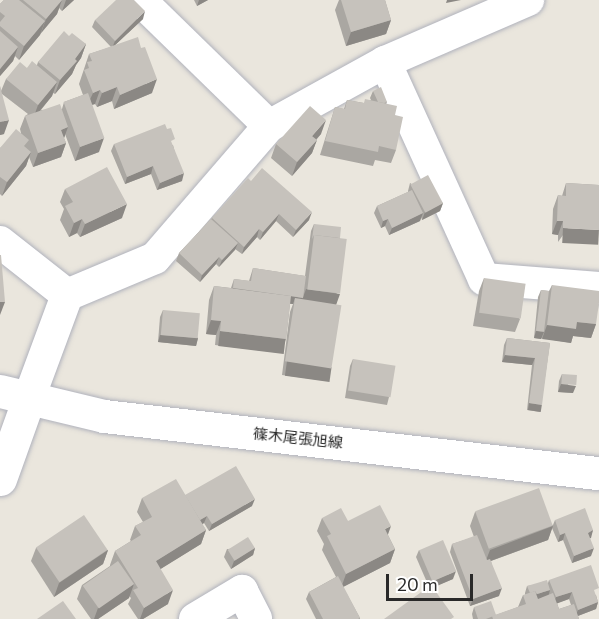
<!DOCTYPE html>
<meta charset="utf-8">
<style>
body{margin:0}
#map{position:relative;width:599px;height:619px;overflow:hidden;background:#eae6dd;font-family:Commissioner,"Noto Sans JP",sans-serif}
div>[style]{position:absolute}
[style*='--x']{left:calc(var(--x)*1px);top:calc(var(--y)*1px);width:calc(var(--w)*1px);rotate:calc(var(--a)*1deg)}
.roads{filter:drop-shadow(0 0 2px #b0b2bc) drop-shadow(0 0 2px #b0b2bc)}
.street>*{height:32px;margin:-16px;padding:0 16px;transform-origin:16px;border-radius:16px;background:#fff}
.secondary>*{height:33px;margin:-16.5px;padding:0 16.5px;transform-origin:16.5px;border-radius:16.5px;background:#fff}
.wall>*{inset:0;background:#aaa7a2}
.shaded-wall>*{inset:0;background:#8b8884;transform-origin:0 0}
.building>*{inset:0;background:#c6c2bc;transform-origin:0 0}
span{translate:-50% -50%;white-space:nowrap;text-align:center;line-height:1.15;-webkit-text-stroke:4.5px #fff;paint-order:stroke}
.street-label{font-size:15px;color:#292929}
.scale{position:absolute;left:386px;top:574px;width:87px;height:27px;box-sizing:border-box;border:3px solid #292929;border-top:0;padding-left:8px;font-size:18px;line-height:21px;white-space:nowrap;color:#292929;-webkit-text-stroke:4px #fff;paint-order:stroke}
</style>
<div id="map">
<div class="roads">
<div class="street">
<i style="--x:140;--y:0;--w:180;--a:44.3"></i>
<i style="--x:385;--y:62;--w:239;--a:65.5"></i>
<i style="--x:484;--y:279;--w:115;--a:4.5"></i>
<i style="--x:0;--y:242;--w:85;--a:38.3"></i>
<i style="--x:29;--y:398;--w:110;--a:-69.7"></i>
<i style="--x:67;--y:295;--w:95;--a:-22.8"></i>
<i style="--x:155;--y:258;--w:174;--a:-49.2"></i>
<i style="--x:269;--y:126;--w:132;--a:-28.9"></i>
<i style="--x:385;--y:62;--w:156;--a:-23.4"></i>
<i style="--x:195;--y:619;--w:55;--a:-30.8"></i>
<i style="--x:242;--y:591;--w:31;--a:63"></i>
</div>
<div class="secondary">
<i style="--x:0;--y:391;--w:107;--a:13.5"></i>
<i style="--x:104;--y:416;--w:498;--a:6.6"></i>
<i style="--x:0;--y:479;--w:86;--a:-70.3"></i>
</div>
</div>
<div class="wall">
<i style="clip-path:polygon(4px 0,74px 0,62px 11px,59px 8px,57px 14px,19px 60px,15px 56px,13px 61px,0 76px,0 4px)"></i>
<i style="clip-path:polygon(194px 0,208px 0,197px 6px)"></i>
<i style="clip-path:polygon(339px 0,385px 0,391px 20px,386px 34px,346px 46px,335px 10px)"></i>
<i style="clip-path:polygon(143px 19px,115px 45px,152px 93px,114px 109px,112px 101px,97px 107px,95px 104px,92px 105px,99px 152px,75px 161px,65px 134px,64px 138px,66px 143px,61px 157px,33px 167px,29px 157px,26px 166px,2px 196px,0 194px,0 148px,21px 133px,20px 129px,25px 116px,28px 114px,2px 94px,4px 134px,0 135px,0 86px,1px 91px,6px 79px,27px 68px,37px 65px,38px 62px,69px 36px,86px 44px,81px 58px,76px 65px,72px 74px,55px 94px,53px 93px,52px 96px,41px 110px,62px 109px,64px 102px,83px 95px,79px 84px,89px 54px,111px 47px,92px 27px,95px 20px)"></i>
<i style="clip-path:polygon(373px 91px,387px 102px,386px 104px,395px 115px,396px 150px,391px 163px,375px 160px,373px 166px,320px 155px,335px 107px,344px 109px,347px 100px,364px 103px,371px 100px,370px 98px)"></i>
<i style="clip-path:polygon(321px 134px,317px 139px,312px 153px,292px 176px,271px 158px,276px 144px)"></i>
<i style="clip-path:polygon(114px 144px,173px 145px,182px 181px,157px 190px,151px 174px,125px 184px,111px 151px)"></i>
<i style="clip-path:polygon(251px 181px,309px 220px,293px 237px,276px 221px,260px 240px,257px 237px,242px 254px,235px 249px,219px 267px,216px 264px,200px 282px,176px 261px,179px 253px,212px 218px)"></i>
<i style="clip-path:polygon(410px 183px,443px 203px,440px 211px,422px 220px,421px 217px,420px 221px,389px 235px,385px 226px,381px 228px,374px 213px,377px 206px,408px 192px,408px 191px)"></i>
<i style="clip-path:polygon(566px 183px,599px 185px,558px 242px,558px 235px,552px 234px,553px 209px,558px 195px,562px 196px)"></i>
<i style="clip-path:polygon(65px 189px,122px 218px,80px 237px,77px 233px,69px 237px,60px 220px,64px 209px,60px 202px)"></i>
<i style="clip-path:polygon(314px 224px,340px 238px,336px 304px,327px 381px,282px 375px,290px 312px,293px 304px,290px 304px,286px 339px,281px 353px,215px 345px,216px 335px,206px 334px,209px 300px,214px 286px,231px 288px,234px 279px,249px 281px,253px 268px,305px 276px,311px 231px)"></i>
<i style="clip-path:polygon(484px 278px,520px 319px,515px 332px,473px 326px,479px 291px)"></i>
<i style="clip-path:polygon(552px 285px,596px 324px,591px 338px,573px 336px,571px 343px,542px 338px,541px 339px,534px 338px,538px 297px,541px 290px,549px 291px)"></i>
<i style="clip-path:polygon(163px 310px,198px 338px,196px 346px,158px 342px,160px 317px)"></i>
<i style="clip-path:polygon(507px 338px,550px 343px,540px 412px,527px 410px,532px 365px,502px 362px,504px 345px)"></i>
<i style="clip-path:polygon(353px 359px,389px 397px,387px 405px,345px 398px,350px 366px)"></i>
<i style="clip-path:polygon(562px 374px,573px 393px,558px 392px,559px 381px)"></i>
<i style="clip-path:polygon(185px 495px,252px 506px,209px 531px,204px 523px,202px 524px,206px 530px,201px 544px,160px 569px,168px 604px,143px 619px,138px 619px,128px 604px,131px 598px,129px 596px,129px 598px,98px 619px,91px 619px,77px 599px,82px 585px,110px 566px,110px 565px,115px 551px,131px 541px,130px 540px,135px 526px,143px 522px,137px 512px,142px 498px)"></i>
<i style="clip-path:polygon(475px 512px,553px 525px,555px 520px,593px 530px,590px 538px,591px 556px,572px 563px,563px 540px,558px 542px,552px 528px,548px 540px,491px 561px,499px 596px,470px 606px,450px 552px,452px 544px,474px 537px,470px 526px)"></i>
<i style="clip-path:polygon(322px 518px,348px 521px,388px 535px,395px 549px,390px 563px,343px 587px,360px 618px,360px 619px,316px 619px,306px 599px,309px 592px,336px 577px,322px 550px,324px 544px,317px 531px)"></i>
<i style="clip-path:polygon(36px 548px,108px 550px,103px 564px,54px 597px,31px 561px)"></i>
<i style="clip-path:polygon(255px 548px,253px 555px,231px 569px,224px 557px,227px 549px)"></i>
<i style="clip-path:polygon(419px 550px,453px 579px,433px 587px,429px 587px,416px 557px)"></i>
<i style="clip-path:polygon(evenodd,549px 580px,596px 595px,598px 602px,596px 609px,578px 616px,579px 619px,473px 619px,472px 614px,474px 607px,496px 615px,518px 607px,523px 595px,525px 595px,525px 593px,527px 586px,548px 583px,549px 580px,569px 599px,571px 605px,559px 609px,557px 603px,569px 599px)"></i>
</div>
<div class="shaded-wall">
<i style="clip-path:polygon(62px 0,57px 14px,41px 33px,46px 19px)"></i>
<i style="clip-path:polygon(66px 0,74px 0,62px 11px)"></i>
<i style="clip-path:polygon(199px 0,208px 0,197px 6px)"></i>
<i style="clip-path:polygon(447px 0,461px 0,446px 3px)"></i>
<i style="clip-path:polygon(145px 11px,143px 19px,112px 48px,115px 41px)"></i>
<i style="clip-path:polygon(391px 20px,386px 34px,346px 46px,351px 32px)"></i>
<i style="clip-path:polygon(45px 21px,40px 35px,19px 60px,24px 46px)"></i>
<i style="clip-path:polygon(86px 44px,81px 58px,76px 65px,72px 74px,55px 94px,60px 80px,75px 59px)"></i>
<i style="clip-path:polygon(18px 47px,13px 61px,0 76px,0 69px)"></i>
<i style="clip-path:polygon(157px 79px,152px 93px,114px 109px,120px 95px)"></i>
<i style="clip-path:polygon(57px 82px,52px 96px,33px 119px,38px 105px)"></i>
<i style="clip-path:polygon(117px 87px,112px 101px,97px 107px,102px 93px)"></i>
<i style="clip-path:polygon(100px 90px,95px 104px,87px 106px,93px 93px)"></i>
<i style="clip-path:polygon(9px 120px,4px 134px,0 135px,0 122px)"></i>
<i style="clip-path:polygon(326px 120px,321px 134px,307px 149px,312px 136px)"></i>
<i style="clip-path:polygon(68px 127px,63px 141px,61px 130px)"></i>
<i style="clip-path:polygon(104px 138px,99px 152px,75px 161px,80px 147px)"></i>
<i style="clip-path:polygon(317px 140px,312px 153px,292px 176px,297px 162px)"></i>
<i style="clip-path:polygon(66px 143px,61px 157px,33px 167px,38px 153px)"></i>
<i style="clip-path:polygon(31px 152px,26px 166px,2px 196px,7px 182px)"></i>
<i style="clip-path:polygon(153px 166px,151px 174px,125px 184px,127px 177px)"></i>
<i style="clip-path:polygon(184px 173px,182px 181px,157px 190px,160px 183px)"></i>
<i style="clip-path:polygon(443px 203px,440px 211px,422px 220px,425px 212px)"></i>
<i style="clip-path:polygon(127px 204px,122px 218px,80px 237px,85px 224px)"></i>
<i style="clip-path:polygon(312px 212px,309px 220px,293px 237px,296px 230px)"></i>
<i style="clip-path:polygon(423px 213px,420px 221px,389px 235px,392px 228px)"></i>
<i style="clip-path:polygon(279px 214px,276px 221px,260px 240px,263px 232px)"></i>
<i style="clip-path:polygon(82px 219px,77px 233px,69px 237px,74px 223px)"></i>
<i style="clip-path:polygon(388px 219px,385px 226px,381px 228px,383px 221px)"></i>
<i style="clip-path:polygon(557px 221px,563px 221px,558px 235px,552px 234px)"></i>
<i style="left:563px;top:228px;width:36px;height:15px;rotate:3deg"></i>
<i style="clip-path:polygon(259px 229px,257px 237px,242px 254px,244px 247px)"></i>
<i style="clip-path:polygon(238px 243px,235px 250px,219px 267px,222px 260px)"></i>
<i style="clip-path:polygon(219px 257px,216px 264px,200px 282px,202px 275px)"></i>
<i style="clip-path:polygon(233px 288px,303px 298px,300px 305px,295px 298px,293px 304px,230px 295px)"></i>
<i style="clip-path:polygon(306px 289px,340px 294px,335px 308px,301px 303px)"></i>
<i style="clip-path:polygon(0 302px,5px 302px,0 315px)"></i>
<i style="clip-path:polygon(211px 320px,221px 321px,216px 335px,206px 334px)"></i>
<i style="clip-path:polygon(577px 322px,596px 324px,591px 338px,573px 336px,571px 343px,542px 339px,547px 325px)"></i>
<i style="left:220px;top:331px;width:66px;height:15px;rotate:7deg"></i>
<i style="clip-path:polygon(536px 331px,544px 332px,541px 339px,534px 338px)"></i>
<i style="clip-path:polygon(160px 335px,198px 338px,196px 346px,158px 342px)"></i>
<i style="clip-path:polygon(505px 355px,535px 358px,532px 365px,502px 362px)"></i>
<i style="left:287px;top:361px;width:45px;height:15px;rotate:8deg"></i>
<i style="clip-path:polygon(561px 384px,576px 386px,573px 393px,558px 392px)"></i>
<i style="left:529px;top:403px;width:13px;height:7px;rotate:9deg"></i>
<i style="clip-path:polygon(255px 499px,252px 506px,209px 531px,212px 524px)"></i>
<i style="clip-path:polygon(207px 516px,204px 523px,193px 530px,195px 523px)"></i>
<i style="clip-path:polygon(391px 526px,386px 540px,385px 529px)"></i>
<i style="clip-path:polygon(553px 526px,548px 540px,485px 563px,490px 550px)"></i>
<i style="clip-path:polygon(206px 530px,201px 544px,151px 575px,156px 561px)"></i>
<i style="clip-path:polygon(593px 530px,591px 538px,586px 540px,588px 533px)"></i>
<i style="clip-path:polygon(565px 533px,563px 540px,558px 542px,560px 535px)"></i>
<i style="clip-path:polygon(255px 548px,253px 555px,231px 569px,234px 561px)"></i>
<i style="clip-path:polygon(594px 548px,591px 556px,572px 563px,574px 556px)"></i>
<i style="clip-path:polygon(395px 549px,390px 563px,341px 588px,346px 574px)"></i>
<i style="clip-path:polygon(108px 550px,103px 564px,54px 597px,59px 583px)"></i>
<i style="clip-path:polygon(456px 571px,453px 579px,430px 589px,433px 581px)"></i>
<i style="clip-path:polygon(134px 584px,129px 598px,98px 619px,94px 619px,98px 608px)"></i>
<i style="clip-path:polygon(502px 588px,499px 596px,470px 606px,473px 599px)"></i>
<i style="clip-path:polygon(173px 590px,168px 604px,143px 619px,140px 619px,144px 608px)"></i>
<i style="clip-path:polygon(550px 590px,548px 598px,528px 603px,531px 596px)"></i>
<i style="clip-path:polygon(572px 592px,569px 599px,553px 605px,556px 597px)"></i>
<i style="clip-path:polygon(598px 602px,596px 609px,575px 617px,578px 610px)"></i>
</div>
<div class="building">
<i style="clip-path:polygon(4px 0,19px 0,45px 21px,24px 46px,0 26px,0 22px,5px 16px,0 12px,0 4px)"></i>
<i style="clip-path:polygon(23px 0,62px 0,46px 19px)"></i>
<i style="clip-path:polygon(116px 0,134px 0,145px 11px,115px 41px,95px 20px)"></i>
<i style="clip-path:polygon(341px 0,385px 0,391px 20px,351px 32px)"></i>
<i style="clip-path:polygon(0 31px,18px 47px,0 69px)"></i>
<i style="clip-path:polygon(64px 31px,69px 36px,72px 33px,86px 44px,75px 59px,77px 61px,60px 80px,38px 62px)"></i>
<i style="clip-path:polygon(138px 37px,141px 48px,145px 47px,157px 79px,120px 95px,117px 87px,102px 93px,100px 90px,93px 93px,84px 70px,89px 68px,87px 62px,92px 61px,89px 54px)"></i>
<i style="clip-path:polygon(32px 61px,57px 82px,38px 105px,6px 79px,20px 62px,27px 68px)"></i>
<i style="clip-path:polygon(0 86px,9px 120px,0 122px)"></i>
<i style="clip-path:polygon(381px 87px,387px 102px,384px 103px,378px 102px,373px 91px)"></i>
<i style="left:88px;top:93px;width:48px;height:26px;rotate:70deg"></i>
<i style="clip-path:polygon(365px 99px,397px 106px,395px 115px,403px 117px,396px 150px,379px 146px,378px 152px,325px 141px,335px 107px,345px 109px,347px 100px,364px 103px)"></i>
<i style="clip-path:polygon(60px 104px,68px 127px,61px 130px,66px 143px,38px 153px,25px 116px)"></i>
<i style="clip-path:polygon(310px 106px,326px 120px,312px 136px,317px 140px,297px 162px,276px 144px)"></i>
<i style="clip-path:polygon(165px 124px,167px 129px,171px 128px,175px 139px,171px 141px,184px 173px,160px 183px,153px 166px,127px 177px,114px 144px)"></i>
<i style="clip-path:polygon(16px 129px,29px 140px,24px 146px,31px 152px,7px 182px,0 177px,0 148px)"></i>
<i style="clip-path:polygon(107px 167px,127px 204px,85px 224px,82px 219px,74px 223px,65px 206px,73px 202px,65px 189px)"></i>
<i style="clip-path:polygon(262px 168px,312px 212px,296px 230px,279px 214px,263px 232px,259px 229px,244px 247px,212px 218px,248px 178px,251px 181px)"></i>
<i style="left:428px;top:175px;width:32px;height:20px;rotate:62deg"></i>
<i style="clip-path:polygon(566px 183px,599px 185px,599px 230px,563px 228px,563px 221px,557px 221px,558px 195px,566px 196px)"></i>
<i style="clip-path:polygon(412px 190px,423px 213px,392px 228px,388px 219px,383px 221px,377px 206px)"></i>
<i style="clip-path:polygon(211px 219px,238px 243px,222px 260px,219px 257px,202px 275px,179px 253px)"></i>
<i style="clip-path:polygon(314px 224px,341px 227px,340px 238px,314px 235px,312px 239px)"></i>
<i style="left:314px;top:235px;width:33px;height:55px;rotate:7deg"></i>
<i style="clip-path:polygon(0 255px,1px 255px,5px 302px,0 302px)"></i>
<i style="clip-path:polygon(253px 268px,306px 276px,303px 298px,291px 296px,233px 288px,234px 279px,251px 281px)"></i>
<i style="left:484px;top:278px;width:42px;height:35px;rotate:8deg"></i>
<i style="clip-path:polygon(552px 285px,599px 291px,599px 303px,596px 324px,577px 322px,576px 329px,547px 325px)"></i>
<i style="clip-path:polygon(214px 286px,291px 296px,286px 339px,220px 331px,221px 321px,211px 320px)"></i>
<i style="left:541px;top:290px;width:8px;height:41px;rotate:7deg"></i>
<i style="left:295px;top:298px;width:47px;height:64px;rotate:9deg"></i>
<i style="left:163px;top:310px;width:37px;height:25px;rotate:5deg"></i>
<i style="clip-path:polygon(507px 338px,550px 343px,542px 405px,529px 403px,535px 358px,505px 355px)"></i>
<i style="left:353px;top:359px;width:43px;height:32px;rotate:9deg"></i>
<i style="left:562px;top:374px;width:15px;height:10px;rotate:4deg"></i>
<i style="clip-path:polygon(236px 466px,255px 499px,212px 524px,207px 516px,200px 520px,185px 495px)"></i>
<i style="clip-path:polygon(176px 479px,206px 530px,156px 561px,173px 590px,144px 608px,133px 590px,138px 588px,115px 551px,141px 535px,135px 526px,152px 517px,142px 498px)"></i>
<i style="left:539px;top:488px;width:40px;height:68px;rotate:70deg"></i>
<i style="clip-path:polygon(380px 505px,391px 526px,385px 529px,395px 549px,346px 574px,327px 536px,331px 534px,322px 518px,341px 508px,348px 521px)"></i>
<i style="clip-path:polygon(585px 508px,593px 530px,588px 533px,594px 548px,574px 556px,565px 533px,560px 535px,555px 520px)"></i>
<i style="left:84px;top:515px;width:42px;height:58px;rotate:56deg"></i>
<i style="clip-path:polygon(477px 535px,487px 560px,490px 559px,502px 588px,473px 599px,452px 544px)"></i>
<i style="left:248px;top:537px;width:13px;height:24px;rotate:58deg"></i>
<i style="left:443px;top:540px;width:34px;height:26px;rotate:67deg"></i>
<i style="left:118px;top:561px;width:28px;height:43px;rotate:55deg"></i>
<i style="clip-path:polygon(591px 565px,599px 588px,594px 590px,598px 602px,578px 610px,572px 592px,556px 597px,549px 580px)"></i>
<i style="clip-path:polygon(338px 576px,360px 618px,358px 619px,323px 619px,309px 592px)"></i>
<i style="clip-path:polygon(547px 580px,550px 590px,537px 594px,535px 591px,530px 593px,527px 586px)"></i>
<i style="clip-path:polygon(431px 585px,454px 617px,451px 619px,384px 619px)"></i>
<i style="clip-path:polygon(535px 591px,538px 599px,553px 593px,559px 609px,574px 604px,579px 619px,493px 619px,492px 616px,526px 604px,523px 595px)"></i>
<i style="clip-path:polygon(63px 601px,76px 619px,37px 619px)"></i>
<i style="clip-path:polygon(491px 601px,496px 615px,486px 619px,478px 619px,474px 607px)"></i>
</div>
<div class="street-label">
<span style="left:298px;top:438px;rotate:6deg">篠木尾張旭線</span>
</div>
<div class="scale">20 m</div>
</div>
